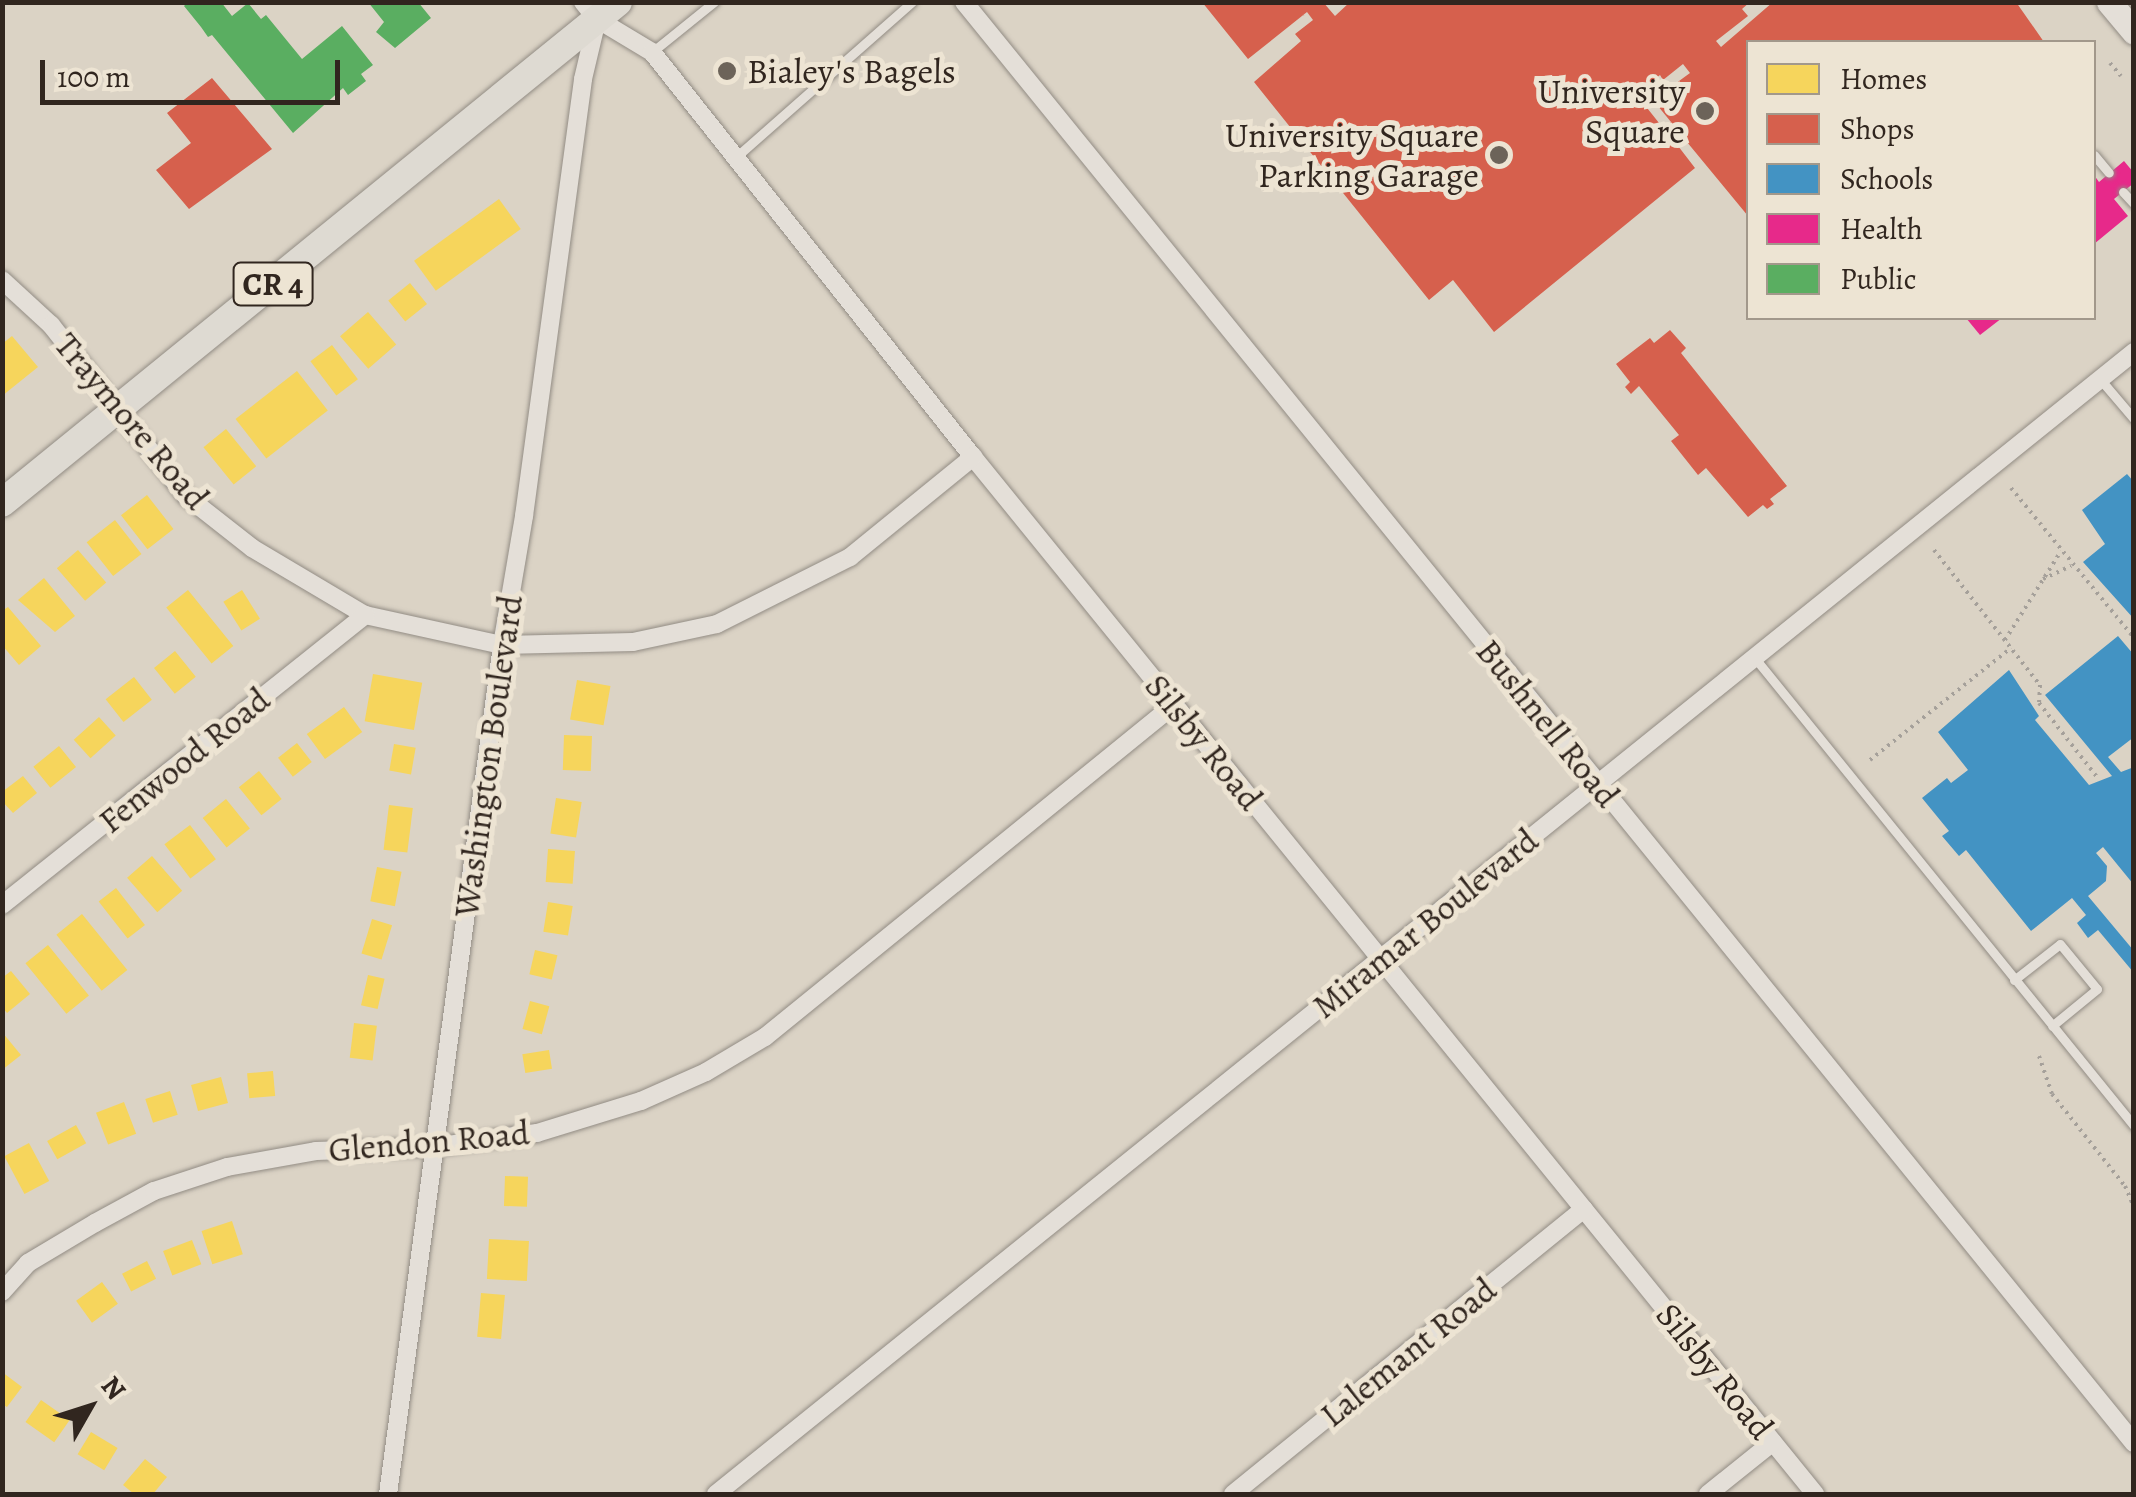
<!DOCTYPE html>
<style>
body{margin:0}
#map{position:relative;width:2136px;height:1497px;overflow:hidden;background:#dbd3c5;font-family:Alegreya,serif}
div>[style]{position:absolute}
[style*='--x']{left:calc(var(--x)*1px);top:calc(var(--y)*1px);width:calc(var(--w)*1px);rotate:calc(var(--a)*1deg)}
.homes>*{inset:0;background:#f6d55c;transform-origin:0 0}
.shops>*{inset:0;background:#d6604d}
.schools>*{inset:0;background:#4393c3}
.health>*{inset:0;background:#e7298a}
.public>*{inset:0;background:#5aae61}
.path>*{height:4px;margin-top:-2px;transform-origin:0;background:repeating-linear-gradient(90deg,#a5a09a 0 2.5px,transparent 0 7.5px)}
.roads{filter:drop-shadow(0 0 2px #928c84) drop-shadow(0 0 2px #928c84)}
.service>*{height:9px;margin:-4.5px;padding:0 4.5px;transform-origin:4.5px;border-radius:4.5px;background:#e4dfd8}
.minor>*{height:18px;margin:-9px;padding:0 9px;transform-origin:9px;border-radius:9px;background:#e4dfd8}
.secondary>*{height:25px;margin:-12.5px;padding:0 12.5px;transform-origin:12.5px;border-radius:12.5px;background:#e4dfd8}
.primary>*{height:28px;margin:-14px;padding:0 14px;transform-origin:14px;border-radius:14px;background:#dedad2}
.dots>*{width:28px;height:28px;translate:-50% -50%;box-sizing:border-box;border:5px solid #ede4d3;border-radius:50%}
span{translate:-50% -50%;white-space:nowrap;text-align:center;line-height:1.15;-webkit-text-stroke:10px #ede4d3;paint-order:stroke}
.shield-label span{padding:2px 8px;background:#ede4d3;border:2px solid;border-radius:8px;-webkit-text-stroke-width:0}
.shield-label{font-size:32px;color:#31261f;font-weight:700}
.poi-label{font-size:35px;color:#31261f}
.left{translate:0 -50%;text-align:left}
.right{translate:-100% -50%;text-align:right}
.street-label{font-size:35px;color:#31261f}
.frame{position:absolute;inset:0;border:5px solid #31261f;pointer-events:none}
.legend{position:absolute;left:1746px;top:40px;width:350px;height:280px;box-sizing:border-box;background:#ede4d3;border:2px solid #a2988b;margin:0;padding:12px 18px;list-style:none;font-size:30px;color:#31261f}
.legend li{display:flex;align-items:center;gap:20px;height:50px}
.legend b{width:50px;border:2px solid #a2988b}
.north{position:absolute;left:40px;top:1357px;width:100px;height:100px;-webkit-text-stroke:8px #ede4d3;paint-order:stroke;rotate:51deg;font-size:28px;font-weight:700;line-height:40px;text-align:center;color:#31261f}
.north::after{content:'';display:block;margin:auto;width:35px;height:45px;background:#31261f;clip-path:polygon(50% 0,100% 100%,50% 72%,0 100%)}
.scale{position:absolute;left:40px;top:60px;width:300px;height:45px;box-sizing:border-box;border:5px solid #31261f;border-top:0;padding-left:12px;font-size:30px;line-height:35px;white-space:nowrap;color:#31261f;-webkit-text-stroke:8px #ede4d3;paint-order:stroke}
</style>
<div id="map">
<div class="homes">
<i style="left:499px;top:199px;width:37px;height:105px;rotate:54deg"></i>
<i style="left:410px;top:283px;width:27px;height:28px;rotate:51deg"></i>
<i style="left:368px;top:312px;width:43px;height:37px;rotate:49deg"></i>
<i style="clip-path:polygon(12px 336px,38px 367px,2px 396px,2px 344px)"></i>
<i style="left:332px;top:345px;width:43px;height:27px;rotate:53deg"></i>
<i style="left:297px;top:371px;width:50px;height:78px;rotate:52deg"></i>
<i style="left:226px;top:429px;width:48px;height:29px;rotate:51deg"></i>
<i style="left:147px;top:495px;width:43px;height:33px;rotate:52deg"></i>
<i style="left:115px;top:520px;width:43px;height:36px;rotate:52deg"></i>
<i style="left:78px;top:550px;width:43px;height:28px;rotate:49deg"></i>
<i style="clip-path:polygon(44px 578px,75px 616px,55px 632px,18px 600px)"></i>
<i style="left:188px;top:590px;width:72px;height:28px;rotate:51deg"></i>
<i style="left:242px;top:590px;width:34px;height:22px;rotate:58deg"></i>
<i style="clip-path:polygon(8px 607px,41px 646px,19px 665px,2px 645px,2px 611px)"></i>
<i style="left:175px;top:651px;width:33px;height:27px;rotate:51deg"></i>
<i style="left:373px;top:674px;width:50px;height:48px;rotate:10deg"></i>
<i style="left:134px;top:677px;width:29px;height:36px;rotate:52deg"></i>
<i style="left:577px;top:680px;width:34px;height:40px;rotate:10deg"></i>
<i style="left:344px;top:707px;width:31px;height:46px;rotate:54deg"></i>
<i style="left:99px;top:717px;width:25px;height:34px;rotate:48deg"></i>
<i style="left:564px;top:735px;width:28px;height:35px;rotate:2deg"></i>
<i style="left:297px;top:743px;width:24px;height:24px;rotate:52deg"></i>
<i style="left:394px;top:744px;width:22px;height:27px;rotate:10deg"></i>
<i style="left:59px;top:746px;width:27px;height:33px;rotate:51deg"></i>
<i style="left:259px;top:771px;width:36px;height:26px;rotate:51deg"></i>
<i style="clip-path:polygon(23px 776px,37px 793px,13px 813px,2px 801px,2px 792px)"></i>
<i style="left:556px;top:798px;width:26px;height:36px;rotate:9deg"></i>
<i style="left:226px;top:799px;width:38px;height:30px;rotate:51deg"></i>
<i style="left:389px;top:805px;width:24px;height:45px;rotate:7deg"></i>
<i style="left:190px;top:825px;width:43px;height:32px;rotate:53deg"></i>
<i style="left:548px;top:849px;width:27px;height:33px;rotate:4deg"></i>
<i style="left:152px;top:856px;width:46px;height:33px;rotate:49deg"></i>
<i style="left:377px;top:867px;width:25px;height:35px;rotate:11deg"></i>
<i style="left:116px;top:888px;width:47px;height:22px;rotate:52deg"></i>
<i style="left:548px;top:902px;width:25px;height:30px;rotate:9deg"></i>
<i style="left:82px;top:914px;width:72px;height:33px;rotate:51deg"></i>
<i style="left:372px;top:919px;width:21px;height:36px;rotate:17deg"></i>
<i style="left:48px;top:945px;width:65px;height:29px;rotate:51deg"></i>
<i style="left:535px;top:950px;width:23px;height:25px;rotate:13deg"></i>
<i style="clip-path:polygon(11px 971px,30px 994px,7px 1013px,2px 1007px,2px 978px)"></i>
<i style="left:368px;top:975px;width:17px;height:31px;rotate:13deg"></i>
<i style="left:530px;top:1001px;width:20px;height:29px;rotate:15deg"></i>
<i style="left:354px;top:1023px;width:23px;height:35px;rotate:7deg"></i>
<i style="clip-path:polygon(2px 1032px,21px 1055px,2px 1070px)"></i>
<i style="left:549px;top:1050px;width:19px;height:27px;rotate:81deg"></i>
<i style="left:273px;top:1071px;width:25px;height:26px;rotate:85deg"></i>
<i style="left:221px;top:1077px;width:27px;height:31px;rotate:75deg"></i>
<i style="left:170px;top:1091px;width:25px;height:26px;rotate:72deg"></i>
<i style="left:124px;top:1102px;width:34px;height:30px;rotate:69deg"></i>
<i style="left:76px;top:1125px;width:21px;height:33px;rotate:61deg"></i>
<i style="left:29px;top:1143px;width:43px;height:28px;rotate:62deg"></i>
<i style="left:505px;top:1176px;width:23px;height:30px;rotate:2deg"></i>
<i style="left:232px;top:1221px;width:35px;height:32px;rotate:72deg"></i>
<i style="left:489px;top:1239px;width:40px;height:40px;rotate:3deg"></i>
<i style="left:192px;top:1240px;width:26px;height:31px;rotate:69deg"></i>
<i style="left:147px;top:1261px;width:20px;height:28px;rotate:63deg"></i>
<i style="left:102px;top:1282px;width:27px;height:32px;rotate:54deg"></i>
<i style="left:481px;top:1293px;width:24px;height:44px;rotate:5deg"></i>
<i style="clip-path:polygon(2px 1372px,22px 1387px,7px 1407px,2px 1404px)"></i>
<i style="left:41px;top:1400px;width:35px;height:27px;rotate:35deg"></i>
<i style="left:91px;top:1432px;width:31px;height:26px;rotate:31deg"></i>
<i style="clip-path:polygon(145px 1459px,167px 1477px,153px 1494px,134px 1494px,123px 1485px)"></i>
</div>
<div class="shops">
<i style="clip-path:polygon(evenodd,1202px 2px,1323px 2px,1335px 16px,1350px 2px,1750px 2px,1742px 9px,1748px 16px,1716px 41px,1721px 47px,1773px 2px,2016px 2px,2044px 42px,1748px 42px,1748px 216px,1682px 136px,1675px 142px,1695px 168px,1494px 332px,1453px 280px,1429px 300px,1254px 82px,1301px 41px,1295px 34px,1313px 20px,1307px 12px,1248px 59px,1202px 2px,1683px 64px,1690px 73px,1653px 100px,1671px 122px,1663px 128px,1636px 94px,1660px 75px,1663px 80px,1683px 64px)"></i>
<i style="clip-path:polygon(212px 78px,272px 149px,189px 209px,156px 170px,191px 143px,167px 113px)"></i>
<i style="clip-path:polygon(1670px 330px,1686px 348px,1681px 353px,1787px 486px,1770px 499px,1774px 504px,1767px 509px,1763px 505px,1748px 517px,1706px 468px,1698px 475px,1671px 441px,1679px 435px,1639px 386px,1631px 394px,1625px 387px,1630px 382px,1616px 364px,1650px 338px,1654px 343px)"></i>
</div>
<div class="schools">
<i style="clip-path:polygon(2127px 474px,2134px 482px,2134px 619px,2083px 562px,2105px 544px,2082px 510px)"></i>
<i style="clip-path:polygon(2118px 636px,2134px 655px,2134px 737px,2108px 757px,2121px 772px,2134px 767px,2134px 885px,2103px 847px,2096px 853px,2107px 866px,2106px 881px,2088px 896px,2134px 951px,2134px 973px,2098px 930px,2088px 938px,2077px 923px,2086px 915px,2072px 898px,2031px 931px,1966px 850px,1959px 856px,1942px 836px,1949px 831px,1922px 798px,1947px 778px,1951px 783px,1968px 770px,1938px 732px,2009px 670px,2039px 716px,2035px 720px,2089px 785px,2112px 776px,2045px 695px)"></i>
</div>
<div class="health">
<i style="clip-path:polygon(2124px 161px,2134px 173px,2134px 183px,2114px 199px,2128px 216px,2094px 244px,2094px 175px,2099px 182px)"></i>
<i style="clip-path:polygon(1966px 318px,2002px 318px,1980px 335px)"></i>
</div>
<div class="public">
<i style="clip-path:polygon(188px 2px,221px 2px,232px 16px,248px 3px,261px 19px,266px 15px,302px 59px,342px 26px,373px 65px,361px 74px,366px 81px,348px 95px,343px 88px,293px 133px,212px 35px,208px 37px,201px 27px,184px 6px)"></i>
<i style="clip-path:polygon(368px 2px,418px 2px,431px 18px,395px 48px,376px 32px,384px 22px)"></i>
</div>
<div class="path">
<i style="--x:2110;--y:63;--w:17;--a:50"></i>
<i style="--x:2011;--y:488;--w:194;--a:50.6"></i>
<i style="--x:1934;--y:550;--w:172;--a:51.9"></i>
<i style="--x:2040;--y:685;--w:18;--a:93"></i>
<i style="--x:2039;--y:703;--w:94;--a:51.9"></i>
<i style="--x:2043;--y:579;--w:31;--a:-25"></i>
<i style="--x:2005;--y:640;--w:105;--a:-57.8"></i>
<i style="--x:1870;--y:760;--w:180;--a:-38.5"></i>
<i style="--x:2039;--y:1056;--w:40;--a:71.1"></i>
<i style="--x:2052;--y:1094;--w:117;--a:51.6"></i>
<i style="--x:2125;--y:1186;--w:23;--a:67"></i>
</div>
<div class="roads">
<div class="service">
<i style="--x:652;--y:52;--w:80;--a:-38.9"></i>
<i style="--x:2094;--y:155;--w:23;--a:50"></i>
<i style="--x:736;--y:157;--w:235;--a:-41.4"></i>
<i style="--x:2123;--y:192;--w:16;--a:47"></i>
<i style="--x:2100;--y:379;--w:52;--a:49.6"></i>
<i style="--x:1754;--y:657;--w:604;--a:50.98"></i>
<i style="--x:2014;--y:980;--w:58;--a:-38"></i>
<i style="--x:2060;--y:944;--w:58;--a:50.6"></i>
<i style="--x:2097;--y:989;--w:58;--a:140.6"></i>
</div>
<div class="minor">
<i style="--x:583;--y:2;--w:22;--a:51"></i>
<i style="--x:597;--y:19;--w:64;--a:31"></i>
<i style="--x:652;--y:52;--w:517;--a:51.6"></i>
<i style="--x:973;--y:457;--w:1336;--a:50.92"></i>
<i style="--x:964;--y:2;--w:1856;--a:50.93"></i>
<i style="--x:2;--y:280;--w:67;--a:42.6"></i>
<i style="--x:51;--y:325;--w:218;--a:51.7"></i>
<i style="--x:186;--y:496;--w:84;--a:38.2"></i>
<i style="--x:252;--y:548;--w:131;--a:30.7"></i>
<i style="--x:365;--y:615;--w:140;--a:12.4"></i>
<i style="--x:502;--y:645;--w:131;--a:-1.3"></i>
<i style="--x:633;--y:642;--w:86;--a:-12.1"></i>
<i style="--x:717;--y:624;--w:149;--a:-26.7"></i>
<i style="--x:850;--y:557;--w:159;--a:-39.1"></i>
<i style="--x:2;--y:905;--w:465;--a:-38.6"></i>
<i style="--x:2;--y:1292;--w:39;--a:-48"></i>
<i style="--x:28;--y:1263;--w:78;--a:-30.8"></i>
<i style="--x:95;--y:1223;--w:67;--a:-28.5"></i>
<i style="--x:154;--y:1191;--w:77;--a:-18.2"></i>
<i style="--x:227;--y:1167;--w:90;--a:-10.2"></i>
<i style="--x:316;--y:1151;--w:117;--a:-2"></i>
<i style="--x:433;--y:1147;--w:105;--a:-7.7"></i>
<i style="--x:537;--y:1133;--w:109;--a:-17.1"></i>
<i style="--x:641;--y:1101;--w:71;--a:-24"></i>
<i style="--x:706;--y:1072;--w:69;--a:-30.7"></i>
<i style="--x:765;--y:1037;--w:527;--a:-39.07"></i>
<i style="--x:388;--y:1494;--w:857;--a:-82.35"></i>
<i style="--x:502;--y:645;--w:131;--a:-80.3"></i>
<i style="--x:524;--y:516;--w:441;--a:-82.3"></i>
<i style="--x:583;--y:79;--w:61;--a:-76.7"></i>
<i style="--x:716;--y:1494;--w:1821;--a:-38.85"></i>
<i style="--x:1233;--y:1494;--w:452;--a:-39.1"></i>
<i style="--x:1708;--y:1494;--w:83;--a:-38.7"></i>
</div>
<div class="secondary">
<i style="--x:2109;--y:2;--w:39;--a:50"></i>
</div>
<div class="primary">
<i style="--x:2;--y:503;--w:794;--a:-39.12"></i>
</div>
</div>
<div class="dots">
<i style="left:727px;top:71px;background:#6c6359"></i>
<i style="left:1705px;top:111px;background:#6c6359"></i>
<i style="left:1499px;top:155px;background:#6c6359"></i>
</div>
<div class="shield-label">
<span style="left:273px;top:284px">CR 4</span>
</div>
<div class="poi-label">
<span class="left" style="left:747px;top:71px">Bialey's Bagels</span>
<span class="right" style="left:1685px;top:111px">University<br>Square</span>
<span class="right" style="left:1479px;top:155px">University Square<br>Parking Garage</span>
</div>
<div class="street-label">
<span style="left:132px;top:421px;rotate:50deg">Traymore Road</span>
<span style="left:1548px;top:723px;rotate:51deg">Bushnell Road</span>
<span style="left:1204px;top:742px;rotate:51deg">Silsby Road</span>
<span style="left:488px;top:756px;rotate:-82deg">Washington Boulevard</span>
<span style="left:184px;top:760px;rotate:-39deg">Fenwood Road</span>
<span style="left:1425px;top:923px;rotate:-39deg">Miramar Boulevard</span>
<span style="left:429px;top:1141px;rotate:-5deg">Glendon Road</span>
<span style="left:1408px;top:1352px;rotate:-39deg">Lalemant Road</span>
<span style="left:1715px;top:1371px;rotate:51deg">Silsby Road</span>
</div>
<div class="frame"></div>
<ul class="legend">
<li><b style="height:28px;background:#f6d55c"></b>Homes</li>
<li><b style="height:28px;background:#d6604d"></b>Shops</li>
<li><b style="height:28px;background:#4393c3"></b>Schools</li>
<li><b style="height:28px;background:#e7298a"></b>Health</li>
<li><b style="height:28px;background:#5aae61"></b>Public</li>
</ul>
<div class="north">N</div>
<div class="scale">100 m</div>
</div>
